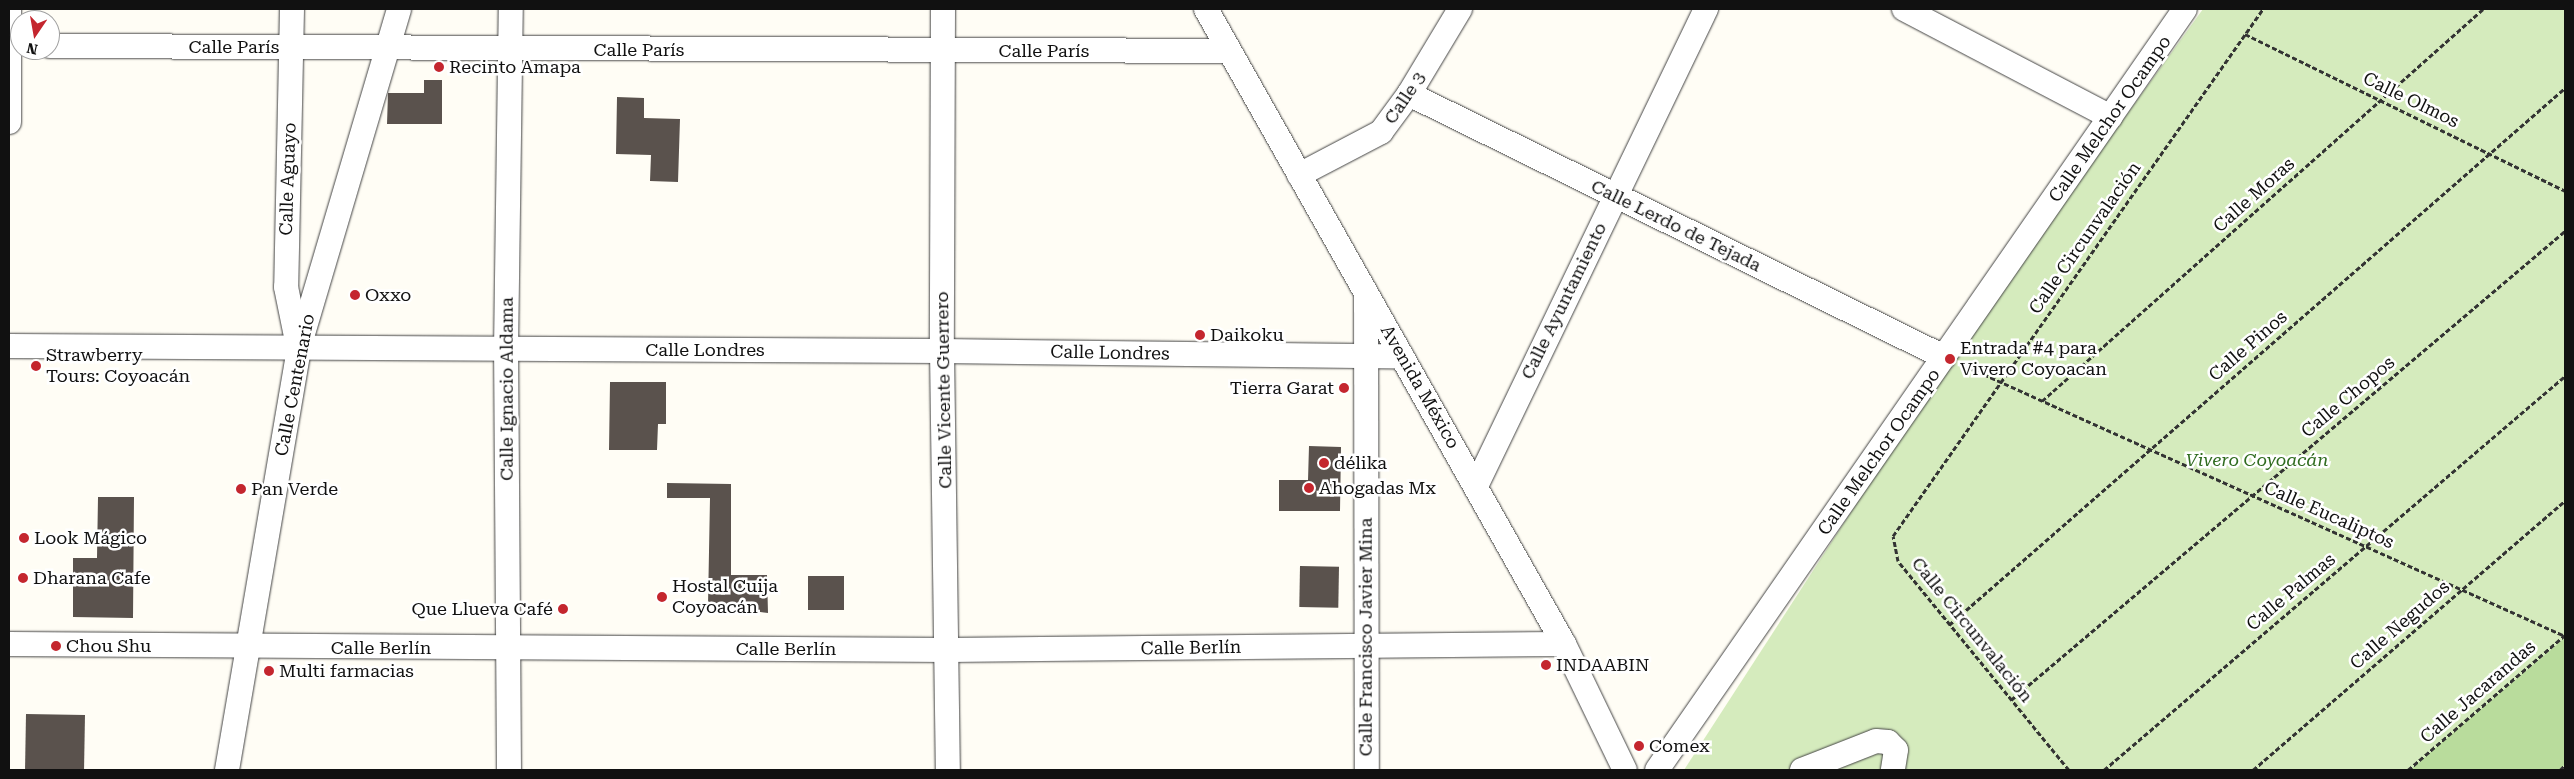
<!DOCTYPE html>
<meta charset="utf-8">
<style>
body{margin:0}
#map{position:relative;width:2574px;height:779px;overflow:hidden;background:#fffdf5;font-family:"Roboto Serif",serif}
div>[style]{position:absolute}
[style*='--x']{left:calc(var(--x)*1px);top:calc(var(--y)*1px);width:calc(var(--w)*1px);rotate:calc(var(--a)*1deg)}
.green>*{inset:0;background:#d5ebbd}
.forest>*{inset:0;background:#b9dc9c}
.building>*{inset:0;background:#5a524d;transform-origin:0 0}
.path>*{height:3px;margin-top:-1.5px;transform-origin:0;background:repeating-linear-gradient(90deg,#333 0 5px,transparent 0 7.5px)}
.roads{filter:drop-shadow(0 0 1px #444) drop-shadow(0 0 1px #444)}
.minor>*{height:24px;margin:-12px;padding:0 12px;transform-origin:12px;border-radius:12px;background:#fff}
.dots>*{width:14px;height:14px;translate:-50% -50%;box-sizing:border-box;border:2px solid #fff;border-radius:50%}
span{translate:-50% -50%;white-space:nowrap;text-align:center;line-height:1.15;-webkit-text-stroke:5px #fff;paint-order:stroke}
.street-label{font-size:18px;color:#111}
.poi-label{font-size:18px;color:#111}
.left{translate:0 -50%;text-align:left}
.right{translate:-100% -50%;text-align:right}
.park-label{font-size:18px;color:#2f6b1f;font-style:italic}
.frame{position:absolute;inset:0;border:10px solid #111;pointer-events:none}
.north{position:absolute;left:10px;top:10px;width:50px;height:50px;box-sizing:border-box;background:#fff;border:1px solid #a0a0a0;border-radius:50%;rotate:192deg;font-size:14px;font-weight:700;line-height:20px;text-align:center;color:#111}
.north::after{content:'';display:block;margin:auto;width:18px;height:22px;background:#c4262e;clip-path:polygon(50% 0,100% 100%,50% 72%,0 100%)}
</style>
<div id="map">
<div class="green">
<i style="clip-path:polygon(2203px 9px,2565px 9px,2565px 770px,1684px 770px,1950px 359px)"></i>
</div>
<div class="forest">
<i style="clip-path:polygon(2565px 638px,2565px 764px,2559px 770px,2410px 770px)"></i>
</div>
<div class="building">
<i style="clip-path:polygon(424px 80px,442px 80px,442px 124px,387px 124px,388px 93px,424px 93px)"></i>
<i style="clip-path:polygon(617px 97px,644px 98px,644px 118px,680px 119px,678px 182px,650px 181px,651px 155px,616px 154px)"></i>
<i style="clip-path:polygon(610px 382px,666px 382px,666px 424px,658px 424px,657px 450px,609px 450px)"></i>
<i style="clip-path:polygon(1309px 446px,1341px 447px,1340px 511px,1279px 511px,1279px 480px,1308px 480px)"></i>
<i style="clip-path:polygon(667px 483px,731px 484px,731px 575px,767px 575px,768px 613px,708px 605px,710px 498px,667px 498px)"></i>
<i style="clip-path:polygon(98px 497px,134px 497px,133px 618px,73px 617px,73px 558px,97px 558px)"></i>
<i style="left:1300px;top:566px;width:39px;height:41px;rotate:1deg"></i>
<i style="left:808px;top:576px;width:36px;height:34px"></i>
<i style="left:26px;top:714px;width:59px;height:56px;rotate:1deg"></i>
</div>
<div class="path">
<i style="--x:2245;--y:34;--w:356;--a:26.1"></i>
<i style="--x:1963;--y:365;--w:660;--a:24.24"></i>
<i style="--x:2042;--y:401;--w:590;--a:-41.63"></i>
<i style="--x:1949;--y:625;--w:817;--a:-41.08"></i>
<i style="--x:2011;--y:700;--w:726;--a:-40.25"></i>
<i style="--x:2069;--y:770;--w:270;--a:-129.3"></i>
<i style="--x:1898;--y:561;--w:25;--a:-101"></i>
<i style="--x:1893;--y:536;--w:644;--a:-54.93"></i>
<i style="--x:2104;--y:770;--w:606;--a:-40.52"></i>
<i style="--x:2253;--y:770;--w:412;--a:-40.8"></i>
<i style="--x:2408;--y:770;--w:207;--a:-40.7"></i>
<i style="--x:2560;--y:770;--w:7;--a:-45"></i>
</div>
<div class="roads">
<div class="minor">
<i style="--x:292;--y:9;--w:278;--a:91.2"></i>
<i style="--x:286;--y:287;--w:60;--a:78.5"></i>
<i style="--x:943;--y:9;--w:342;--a:90.2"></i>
<i style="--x:942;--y:351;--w:419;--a:89.2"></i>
<i style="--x:1206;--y:9;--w:729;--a:60.59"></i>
<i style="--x:1564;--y:644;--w:140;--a:64.2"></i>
<i style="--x:1904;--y:9;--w:233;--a:27.6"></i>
<i style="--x:50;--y:46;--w:1178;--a:0.24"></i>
<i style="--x:1409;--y:94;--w:596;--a:26.18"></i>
<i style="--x:9;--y:122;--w:113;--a:-90"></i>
<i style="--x:1299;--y:175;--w:93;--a:-27.7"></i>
<i style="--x:1381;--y:132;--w:47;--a:-53.6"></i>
<i style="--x:1409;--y:94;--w:99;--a:-59"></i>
<i style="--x:1366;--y:293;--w:477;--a:89.9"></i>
<i style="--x:9;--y:346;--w:933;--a:0.31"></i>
<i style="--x:942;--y:351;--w:460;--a:0.7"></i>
<i style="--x:1476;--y:486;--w:530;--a:-64.26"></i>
<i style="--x:9;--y:644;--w:940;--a:0.37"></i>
<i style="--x:949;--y:650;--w:615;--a:-0.56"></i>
<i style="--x:227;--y:770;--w:429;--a:-80.3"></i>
<i style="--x:299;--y:347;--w:352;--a:-73.5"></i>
<i style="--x:509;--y:770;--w:420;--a:-90.4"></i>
<i style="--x:506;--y:350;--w:341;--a:-89.2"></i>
<i style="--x:1657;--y:770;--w:926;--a:-55.25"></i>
<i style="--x:1802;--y:770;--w:79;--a:-21.4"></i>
<i style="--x:1876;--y:741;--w:12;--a:5"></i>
<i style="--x:1888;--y:742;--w:11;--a:45"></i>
<i style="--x:1896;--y:750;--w:20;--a:99"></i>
</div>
</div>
<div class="dots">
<i style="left:439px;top:67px;background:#c4262e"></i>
<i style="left:355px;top:295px;background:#c4262e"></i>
<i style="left:1200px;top:335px;background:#c4262e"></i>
<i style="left:1950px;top:359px;background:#c4262e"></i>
<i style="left:36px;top:366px;background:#c4262e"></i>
<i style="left:1344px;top:388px;background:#c4262e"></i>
<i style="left:1324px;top:463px;background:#c4262e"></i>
<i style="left:1309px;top:488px;background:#c4262e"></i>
<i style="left:241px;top:489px;background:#c4262e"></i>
<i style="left:24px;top:538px;background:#c4262e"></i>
<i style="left:23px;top:578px;background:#c4262e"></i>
<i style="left:662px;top:597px;background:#c4262e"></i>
<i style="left:563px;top:609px;background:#c4262e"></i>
<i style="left:56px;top:646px;background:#c4262e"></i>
<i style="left:1546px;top:665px;background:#c4262e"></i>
<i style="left:269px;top:671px;background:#c4262e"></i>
<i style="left:1639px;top:746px;background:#c4262e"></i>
</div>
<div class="street-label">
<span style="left:234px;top:47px">Calle París</span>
<span style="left:639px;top:50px">Calle París</span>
<span style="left:1044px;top:51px">Calle París</span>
<span style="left:1405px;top:98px;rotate:-56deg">Calle 3</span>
<span style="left:2411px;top:100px;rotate:26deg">Calle Olmos</span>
<span style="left:2110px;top:119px;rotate:-55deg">Calle Melchor Ocampo</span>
<span style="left:288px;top:179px;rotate:-88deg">Calle Aguayo</span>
<span style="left:2254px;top:195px;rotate:-42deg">Calle Moras</span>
<span style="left:1676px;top:226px;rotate:26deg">Calle Lerdo de Tejada</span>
<span style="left:2085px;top:238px;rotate:-55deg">Calle Circunvalación</span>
<span style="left:1564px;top:301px;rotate:-64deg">Calle Ayuntamiento</span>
<span style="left:2248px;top:346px;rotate:-41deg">Calle Pinos</span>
<span style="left:705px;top:350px">Calle Londres</span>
<span style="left:1110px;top:353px;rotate:1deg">Calle Londres</span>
<span style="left:295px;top:385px;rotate:-79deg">Calle Centenario</span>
<span style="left:1420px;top:387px;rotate:60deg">Avenida México</span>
<span style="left:507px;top:389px;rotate:-90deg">Calle Ignacio Aldama</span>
<span style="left:944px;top:390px;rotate:-91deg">Calle Vicente Guerrero</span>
<span style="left:2348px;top:397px;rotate:-40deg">Calle Chopos</span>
<span style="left:1879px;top:452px;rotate:-55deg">Calle Melchor Ocampo</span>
<span style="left:2329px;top:515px;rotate:24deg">Calle Eucaliptos</span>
<span style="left:2291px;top:592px;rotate:-40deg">Calle Palmas</span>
<span style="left:2400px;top:625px;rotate:-41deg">Calle Negudos</span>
<span style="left:1972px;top:630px;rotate:51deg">Calle Circunvalación</span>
<span style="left:1366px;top:637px;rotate:-90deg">Calle Francisco Javier Mina</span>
<span style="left:381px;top:648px">Calle Berlín</span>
<span style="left:1191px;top:648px;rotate:-1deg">Calle Berlín</span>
<span style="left:786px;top:649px">Calle Berlín</span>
<span style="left:2478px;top:692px;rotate:-41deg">Calle Jacarandas</span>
</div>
<div class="poi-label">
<span class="left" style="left:449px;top:67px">Recinto Amapa</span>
<span class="left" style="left:365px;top:295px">Oxxo</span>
<span class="left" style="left:1210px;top:335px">Daikoku</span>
<span class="left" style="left:1960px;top:359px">Entrada #4 para<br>Vivero Coyoacan</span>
<span class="left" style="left:46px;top:366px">Strawberry<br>Tours: Coyoacán</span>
<span class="right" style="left:1334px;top:388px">Tierra Garat</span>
<span class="left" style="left:1334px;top:463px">délika</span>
<span class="left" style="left:1319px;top:488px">Ahogadas Mx</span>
<span class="left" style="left:251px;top:489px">Pan Verde</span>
<span class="left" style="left:34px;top:538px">Look Mágico</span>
<span class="left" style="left:33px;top:578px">Dharana Cafe</span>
<span class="left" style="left:672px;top:597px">Hostal Cuija<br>Coyoacán</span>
<span class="right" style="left:553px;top:609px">Que Llueva Café</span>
<span class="left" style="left:66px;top:646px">Chou Shu</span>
<span class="left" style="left:1556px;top:665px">INDAABIN</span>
<span class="left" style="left:279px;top:671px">Multi farmacias</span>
<span class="left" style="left:1649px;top:746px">Comex</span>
</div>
<div class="park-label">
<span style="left:2257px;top:460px">Vivero Coyoacán</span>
</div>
<div class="frame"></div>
<div class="north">N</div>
</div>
